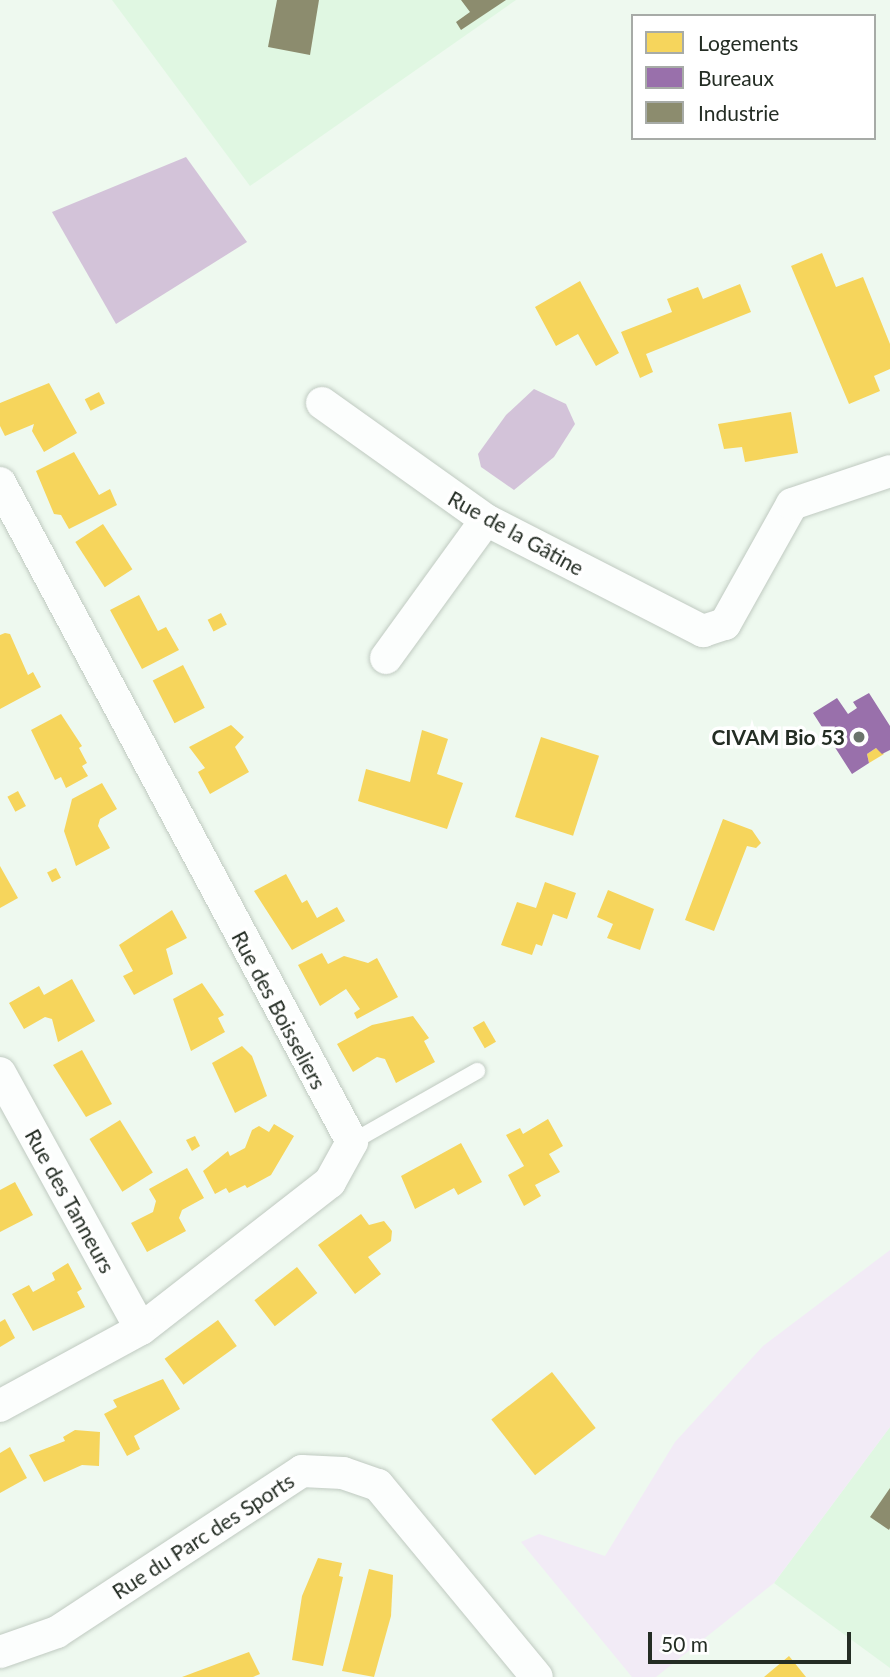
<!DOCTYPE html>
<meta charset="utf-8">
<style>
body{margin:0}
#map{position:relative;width:890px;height:1677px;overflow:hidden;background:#eef9ef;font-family:Lato,sans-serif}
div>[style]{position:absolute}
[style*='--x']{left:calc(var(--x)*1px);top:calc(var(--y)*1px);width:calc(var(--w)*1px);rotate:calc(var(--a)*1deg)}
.built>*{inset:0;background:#e0f7e2}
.green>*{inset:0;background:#f2ebf6}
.water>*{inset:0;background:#d3c3d9}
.homes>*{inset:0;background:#f6d55c;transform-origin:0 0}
.offices>*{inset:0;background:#9970ab}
.industry>*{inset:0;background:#8c8c6e}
.roads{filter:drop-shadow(0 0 2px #c0cac1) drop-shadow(0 0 2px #c0cac1)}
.service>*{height:16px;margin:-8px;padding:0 8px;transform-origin:8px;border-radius:8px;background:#fcfefd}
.minor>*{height:32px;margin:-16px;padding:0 16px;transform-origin:16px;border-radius:16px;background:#fcfefd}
.dots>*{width:19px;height:19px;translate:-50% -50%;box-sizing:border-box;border:4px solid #fff;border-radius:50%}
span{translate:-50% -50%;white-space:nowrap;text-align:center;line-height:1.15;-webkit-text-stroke:7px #fff;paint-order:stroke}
.street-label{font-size:21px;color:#242d24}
.poi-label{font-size:21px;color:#242d24;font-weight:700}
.right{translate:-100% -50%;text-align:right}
.legend{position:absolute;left:631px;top:14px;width:245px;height:126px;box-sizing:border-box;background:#fff;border:2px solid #a7aba7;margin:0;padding:9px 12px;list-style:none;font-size:21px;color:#242d24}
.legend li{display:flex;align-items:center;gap:14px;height:35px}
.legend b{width:35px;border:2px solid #a7aba7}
.scale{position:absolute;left:648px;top:1632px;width:203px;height:32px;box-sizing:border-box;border:4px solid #242d24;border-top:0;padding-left:9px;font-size:21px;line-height:24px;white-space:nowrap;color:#242d24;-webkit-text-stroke:5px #fff;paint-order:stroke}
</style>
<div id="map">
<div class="built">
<i style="clip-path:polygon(112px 0,516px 0,250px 186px)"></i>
<i style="clip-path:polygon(890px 1427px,890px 1668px,774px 1583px)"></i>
</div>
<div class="green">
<i style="clip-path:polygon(890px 1250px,890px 1427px,774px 1583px,656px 1677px,632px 1677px,521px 1542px,539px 1534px,605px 1556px,675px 1442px,763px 1346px)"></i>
</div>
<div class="water">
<i style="clip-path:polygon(186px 157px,247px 242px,116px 324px,52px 212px)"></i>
<i style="clip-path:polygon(534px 389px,566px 404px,575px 424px,554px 457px,514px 490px,481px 467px,478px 454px,506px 415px)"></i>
</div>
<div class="homes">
<i style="clip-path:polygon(822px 253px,836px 287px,863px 277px,890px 344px,890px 369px,874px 376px,880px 391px,849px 404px,791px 266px)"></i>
<i style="clip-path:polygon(580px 281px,619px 353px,596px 366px,578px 334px,556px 346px,535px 307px)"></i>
<i style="clip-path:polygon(740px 284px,751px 312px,646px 354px,653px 372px,640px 378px,621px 332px,672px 312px,667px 299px,698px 287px,703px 299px)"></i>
<i style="clip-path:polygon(49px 383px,77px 433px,44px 452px,32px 431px,34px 424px,5px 436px,0 426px,0 403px)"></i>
<i style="left:99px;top:392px;width:13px;height:16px;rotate:63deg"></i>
<i style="clip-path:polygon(791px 412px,798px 453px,745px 462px,742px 447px,724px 449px,718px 424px)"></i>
<i style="clip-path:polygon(74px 452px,99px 495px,110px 489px,117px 505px,69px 529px,61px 515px,54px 514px,36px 471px)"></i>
<i style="left:103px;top:524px;width:54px;height:33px;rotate:57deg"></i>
<i style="clip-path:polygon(139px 595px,158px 631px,166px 627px,179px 650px,142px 669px,110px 610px)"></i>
<i style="left:221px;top:613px;width:13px;height:15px;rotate:63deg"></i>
<i style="clip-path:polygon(5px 633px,10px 634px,28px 675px,33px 672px,41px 687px,0 709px,0 635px)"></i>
<i style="left:183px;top:665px;width:48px;height:34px;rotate:63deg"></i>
<i style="clip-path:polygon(61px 714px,82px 746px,79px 748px,87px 763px,82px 766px,88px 776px,66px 788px,61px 777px,55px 780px,31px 730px)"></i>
<i style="clip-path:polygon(231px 725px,244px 737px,235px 747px,249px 772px,210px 794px,198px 772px,205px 768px,189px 747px)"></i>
<i style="clip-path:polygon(422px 730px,448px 739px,437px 774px,463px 783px,447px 829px,358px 801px,366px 769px,410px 782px)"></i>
<i style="left:541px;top:737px;width:61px;height:84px;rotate:18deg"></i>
<i style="clip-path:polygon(876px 748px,884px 754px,869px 763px,867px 754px)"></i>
<i style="clip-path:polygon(102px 783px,117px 809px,100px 819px,98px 826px,110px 848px,76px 866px,64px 831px,72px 799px)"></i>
<i style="left:18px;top:791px;width:17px;height:12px;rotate:62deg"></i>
<i style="clip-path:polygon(723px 819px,752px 830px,761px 843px,756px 848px,747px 846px,714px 931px,685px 920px)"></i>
<i style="clip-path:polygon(0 866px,18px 898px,0 908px)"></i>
<i style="left:56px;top:868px;width:11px;height:10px;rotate:63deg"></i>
<i style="clip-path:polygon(286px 874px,302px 903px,307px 900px,317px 918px,337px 907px,345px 921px,292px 950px,254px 891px)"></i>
<i style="clip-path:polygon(545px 882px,576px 893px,567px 919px,553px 914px,542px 946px,536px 944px,532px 955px,501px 945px,517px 902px,536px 908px)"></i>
<i style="clip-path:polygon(608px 890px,654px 909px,640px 950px,607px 938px,613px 924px,597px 917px)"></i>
<i style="clip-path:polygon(172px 910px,187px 938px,166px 949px,173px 974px,134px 995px,123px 976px,133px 971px,119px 945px)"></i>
<i style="clip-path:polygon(322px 953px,328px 964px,344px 956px,368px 963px,377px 958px,398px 997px,357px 1019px,354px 1013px,360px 1009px,346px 989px,320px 1006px,298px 965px)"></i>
<i style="clip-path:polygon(72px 979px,95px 1021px,58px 1042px,52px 1019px,45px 1017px,24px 1029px,9px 1003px,39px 986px,44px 995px)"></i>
<i style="clip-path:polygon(202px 983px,224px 1015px,218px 1018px,225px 1032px,191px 1051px,173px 999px)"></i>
<i style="clip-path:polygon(413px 1016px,429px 1038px,424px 1041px,435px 1062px,396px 1083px,385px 1059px,377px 1057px,353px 1072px,337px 1044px,372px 1025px)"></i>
<i style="left:484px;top:1021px;width:24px;height:13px;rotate:60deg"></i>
<i style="clip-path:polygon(242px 1046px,252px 1056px,267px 1096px,235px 1113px,212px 1063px)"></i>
<i style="clip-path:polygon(82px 1050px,112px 1104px,86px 1117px,53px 1065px)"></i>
<i style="clip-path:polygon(548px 1119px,563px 1146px,549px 1154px,560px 1172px,535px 1185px,541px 1196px,524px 1206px,508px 1175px,524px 1166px,506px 1135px,520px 1128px,523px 1134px)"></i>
<i style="left:120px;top:1120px;width:62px;height:36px;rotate:58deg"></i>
<i style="clip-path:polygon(274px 1124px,294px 1136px,271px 1175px,247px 1188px,245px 1185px,229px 1193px,226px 1188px,215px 1194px,203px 1171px,228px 1151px,230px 1156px,245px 1148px,252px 1130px,259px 1126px,269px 1132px)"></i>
<i style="clip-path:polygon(195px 1136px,200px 1146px,192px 1151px,186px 1140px)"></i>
<i style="clip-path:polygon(461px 1143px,482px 1182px,458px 1195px,454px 1188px,415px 1209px,401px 1176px)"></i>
<i style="clip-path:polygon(187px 1168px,204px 1198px,182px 1210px,179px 1218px,186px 1231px,147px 1252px,131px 1223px,153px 1212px,156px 1201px,149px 1189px)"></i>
<i style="clip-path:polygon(15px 1182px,33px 1215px,0 1232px,0 1190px)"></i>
<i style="clip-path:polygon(361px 1214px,369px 1225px,384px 1221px,392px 1231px,391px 1241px,368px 1257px,381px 1274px,355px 1294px,318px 1245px)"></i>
<i style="clip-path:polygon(68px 1263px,82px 1289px,77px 1292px,85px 1307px,33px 1331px,12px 1294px,29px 1285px,33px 1292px,55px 1280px,52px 1273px)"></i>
<i style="left:297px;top:1267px;width:33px;height:54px;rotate:52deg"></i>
<i style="clip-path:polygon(5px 1319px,15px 1338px,0 1347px,0 1322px)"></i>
<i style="left:218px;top:1320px;width:32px;height:66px;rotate:54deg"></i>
<i style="left:552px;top:1372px;width:71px;height:77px;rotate:52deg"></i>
<i style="clip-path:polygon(163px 1379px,180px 1409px,134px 1436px,140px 1449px,127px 1456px,104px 1414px,117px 1407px,113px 1400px)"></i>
<i style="clip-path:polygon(75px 1430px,100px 1432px,99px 1466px,82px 1465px,44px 1482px,29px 1455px,65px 1441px,63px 1437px)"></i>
<i style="clip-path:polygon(10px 1447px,27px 1478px,0 1493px,0 1453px)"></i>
<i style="clip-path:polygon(318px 1558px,342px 1563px,339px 1576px,343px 1577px,323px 1666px,292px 1660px,302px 1596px)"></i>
<i style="clip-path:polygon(369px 1569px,393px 1575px,391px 1616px,374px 1677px,342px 1671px)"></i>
<i style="clip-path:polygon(249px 1652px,260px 1674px,253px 1677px,182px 1677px)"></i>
<i style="clip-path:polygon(789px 1656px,806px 1677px,764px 1677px)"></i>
</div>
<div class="offices">
<i style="clip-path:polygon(869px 693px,890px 726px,890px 750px,882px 754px,876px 748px,867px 754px,869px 763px,852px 774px,813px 713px,837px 698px,848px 714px,857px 708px,853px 702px)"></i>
</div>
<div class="industry">
<i style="clip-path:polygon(277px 0,319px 0,310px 55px,268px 47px)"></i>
<i style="clip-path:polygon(461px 0,506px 0,461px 30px,456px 22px,470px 12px)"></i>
<i style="clip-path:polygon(890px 1488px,890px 1528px,889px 1530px,870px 1517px)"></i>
</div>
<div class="roads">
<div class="service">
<i style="--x:352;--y:1142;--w:144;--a:-29.6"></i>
</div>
<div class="minor">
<i style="--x:322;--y:403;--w:201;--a:35.5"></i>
<i style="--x:486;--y:520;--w:244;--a:27.1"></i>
<i style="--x:703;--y:631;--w:23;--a:-18"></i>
<i style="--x:725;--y:624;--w:137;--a:-60.8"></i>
<i style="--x:792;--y:504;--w:103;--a:-18.6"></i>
<i style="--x:0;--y:483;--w:747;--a:61.89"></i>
<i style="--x:352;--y:1142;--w:46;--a:118.8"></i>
<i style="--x:330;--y:1182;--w:239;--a:142.1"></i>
<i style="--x:141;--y:1329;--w:161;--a:151.4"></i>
<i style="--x:386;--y:658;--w:170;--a:-54.1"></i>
<i style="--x:0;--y:1073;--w:292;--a:61.2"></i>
<i style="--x:0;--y:1652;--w:60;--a:-19.3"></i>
<i style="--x:57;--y:1632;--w:293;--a:-33.3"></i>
<i style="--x:302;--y:1471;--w:41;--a:2.8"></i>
<i style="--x:343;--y:1473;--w:37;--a:19"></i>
<i style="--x:378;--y:1485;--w:249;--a:50.4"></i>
</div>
</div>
<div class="dots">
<i style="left:859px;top:737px;background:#6b746b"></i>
</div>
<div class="street-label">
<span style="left:516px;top:533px;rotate:29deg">Rue de la Gâtine</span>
<span style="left:279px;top:1010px;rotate:62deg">Rue des Boisseliers</span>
<span style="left:70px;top:1201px;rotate:61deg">Rue des Tanneurs</span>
<span style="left:203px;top:1536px;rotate:-33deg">Rue du Parc des Sports</span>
</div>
<div class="poi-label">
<span class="right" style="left:845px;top:737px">CIVAM Bio 53</span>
</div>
<ul class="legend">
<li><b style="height:19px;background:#f6d55c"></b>Logements</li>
<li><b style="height:19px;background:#9970ab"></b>Bureaux</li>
<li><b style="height:19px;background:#8c8c6e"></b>Industrie</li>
</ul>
<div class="scale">50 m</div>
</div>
